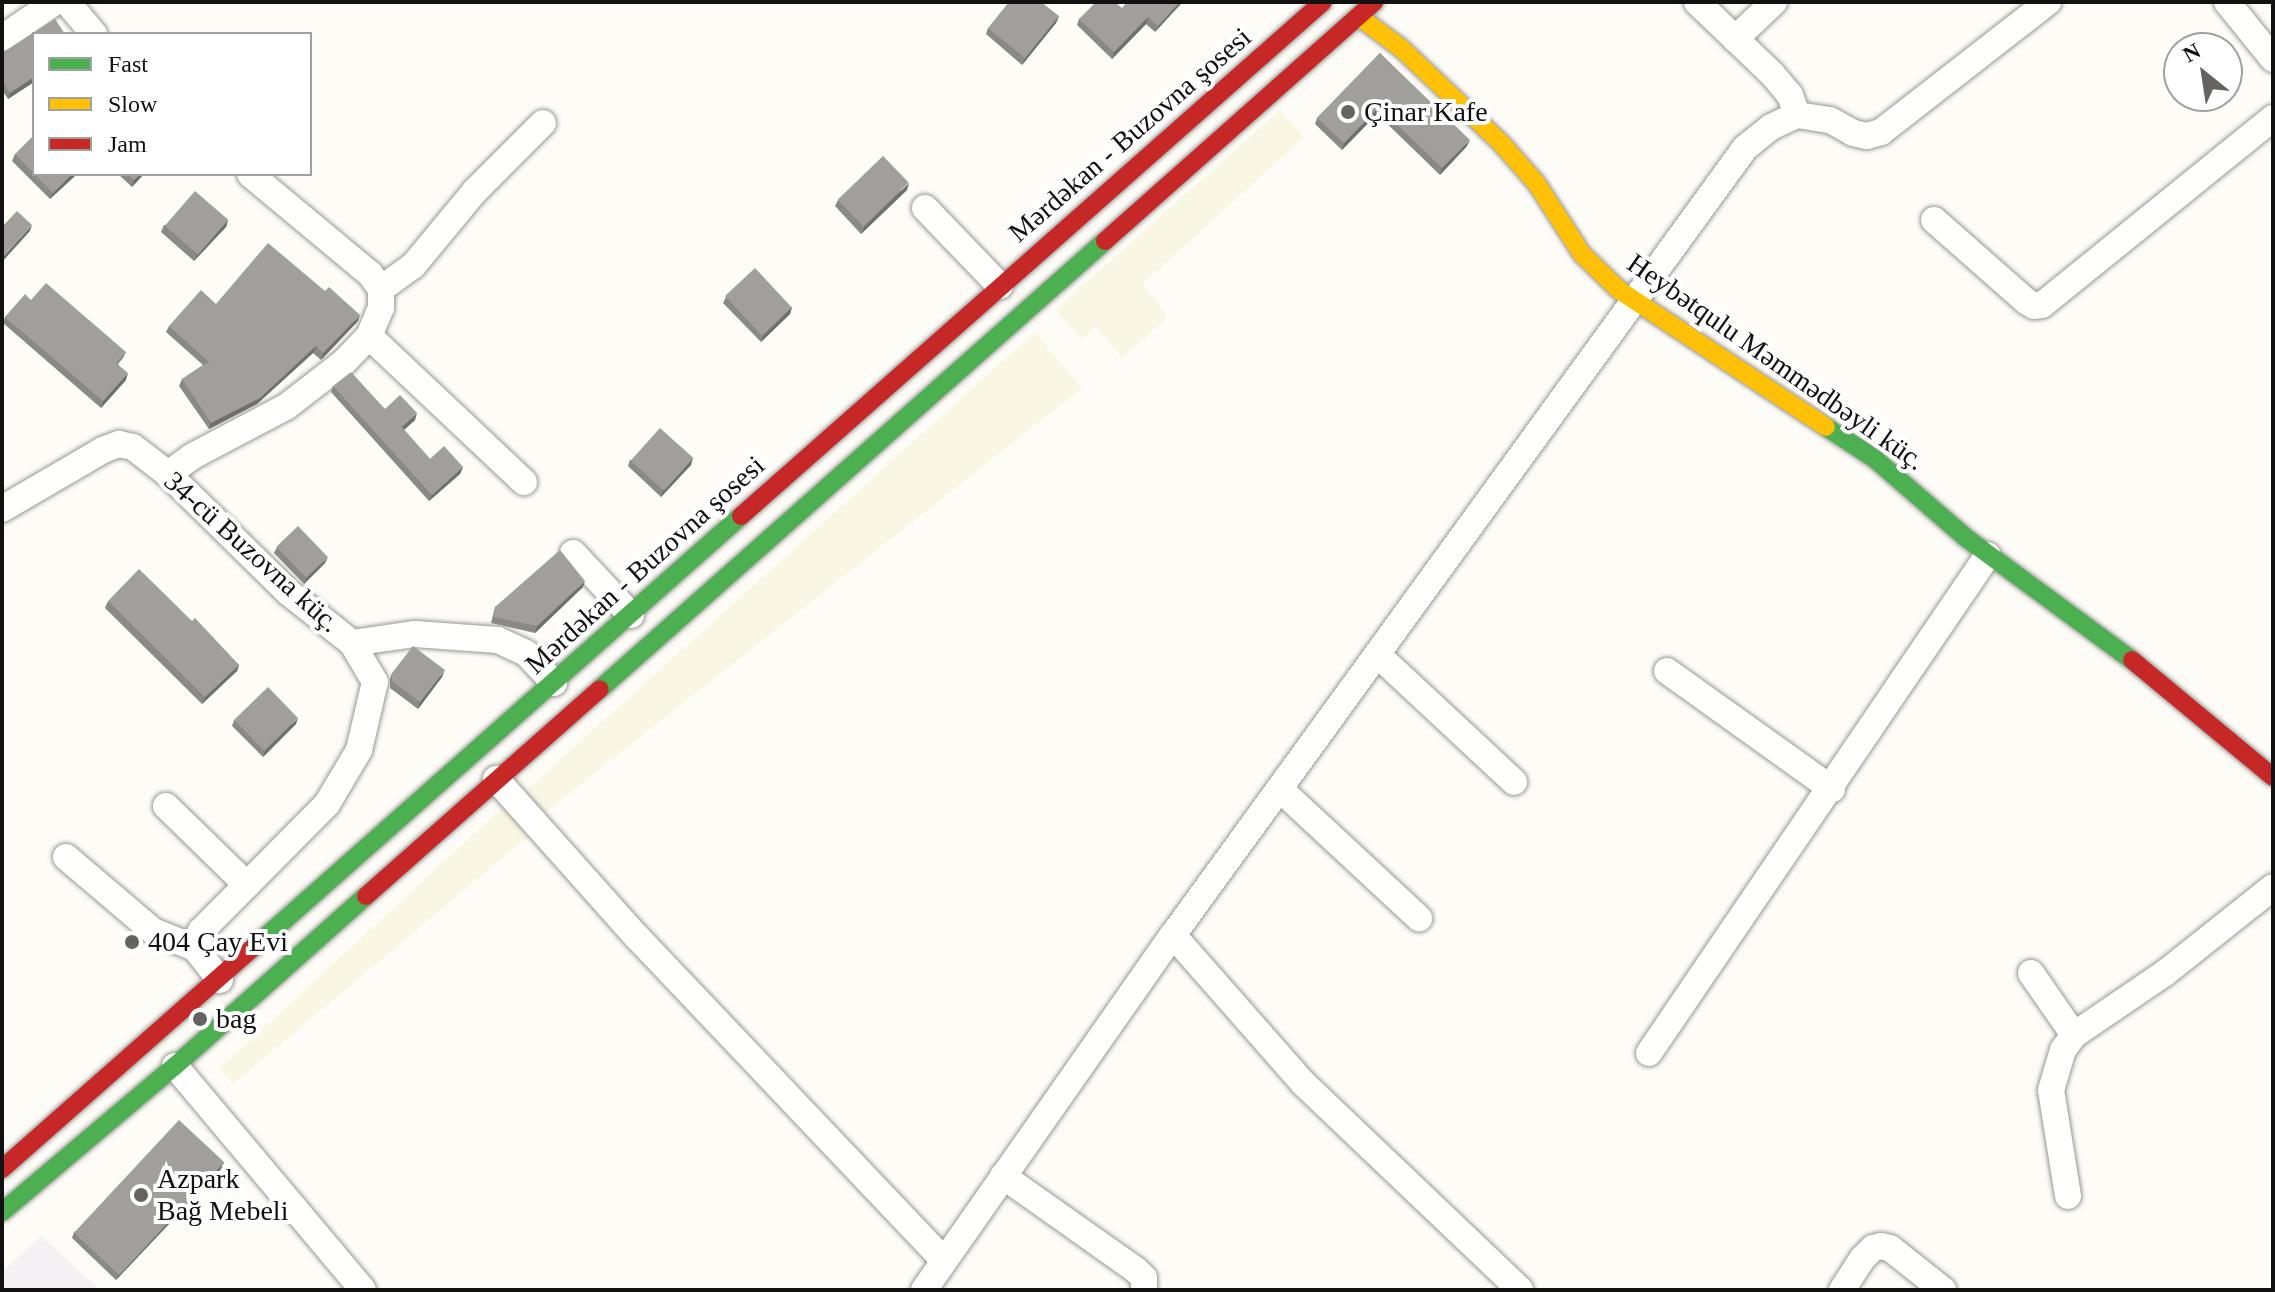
<!DOCTYPE html>
<meta charset="utf-8">
<style>
body{margin:0}
#map{position:relative;width:2275px;height:1292px;overflow:hidden;background:#fdfcf7;font-family:"Times New Roman",serif}
div>[style]{position:absolute}
[style*='--x']{left:calc(var(--x)*1px);top:calc(var(--y)*1px);width:calc(var(--w)*1px);rotate:calc(var(--a)*1deg)}
.industrial>*{inset:0;background:#f5f0f3}
.farmland>*{inset:0;background:#f9f7e4}
.roads{filter:drop-shadow(0 0 2px #979795) drop-shadow(0 0 2px #979795)}
.street>*{height:26px;margin:-13px;padding:0 13px;transform-origin:13px;border-radius:13px;background:#fffffe}
.fast>*{height:18px;margin:-9px;padding:0 9px;transform-origin:9px;border-radius:9px;background:#4caf50}
.slow>*{height:18px;margin:-9px;padding:0 9px;transform-origin:9px;border-radius:9px;background:#ffc107}
.jam>*{height:18px;margin:-9px;padding:0 9px;transform-origin:9px;border-radius:9px;background:#c62828}
.wall>*{inset:0;background:#8a8986}
.shaded-wall>*{inset:0;background:#716f6d}
.building>*{inset:0;background:#a19f9c;transform-origin:0 0}
.dots>*{width:22px;height:22px;translate:-50% -50%;box-sizing:border-box;border:4px solid #fff;border-radius:50%}
span{translate:-50% -50%;white-space:nowrap;text-align:center;line-height:1.15;-webkit-text-stroke:8px #fff;paint-order:stroke}
.poi-label{font-size:28px;color:#111}
.left{translate:0 -50%;text-align:left}
.street-label{font-size:28px;color:#111}
.frame{position:absolute;inset:0;border:4px solid #111;pointer-events:none}
.legend{position:absolute;left:32px;top:32px;width:280px;height:144px;box-sizing:border-box;background:#fff;border:2px solid #a0a0a0;margin:0;padding:10px 14px;list-style:none;font-size:24px;color:#111}
.legend li{display:flex;align-items:center;gap:16px;height:40px}
.legend b{width:40px;border:2px solid #a0a0a0}
.north{position:absolute;left:2163px;top:32px;width:80px;height:80px;box-sizing:border-box;background:#fff;border:2px solid #a0a0a0;border-radius:50%;rotate:330deg;font-size:22px;font-weight:700;line-height:32px;text-align:center;color:#111}
.north::after{content:'';display:block;margin:auto;width:28px;height:36px;background:#646362;clip-path:polygon(50% 0,100% 100%,50% 72%,0 100%)}
</style>
<div id="map">
<div class="industrial">
<i style="clip-path:polygon(41px 1236px,100px 1290px,2px 1290px,2px 1272px)"></i>
</div>
<div class="farmland">
<i style="clip-path:polygon(1280px 110px,1304px 137px,1143px 284px,1168px 317px,1122px 358px,1096px 326px,1082px 339px,1055px 310px)"></i>
<i style="clip-path:polygon(1035px 332px,1082px 388px,543px 814px,523px 793px)"></i>
<i style="clip-path:polygon(503px 807px,530px 835px,233px 1084px,219px 1069px)"></i>
</div>
<div class="roads">
<div class="street">
<i style="--x:67;--y:2;--w:42;--a:49.8"></i>
<i style="--x:1697;--y:2;--w:105;--a:43.8"></i>
<i style="--x:1773;--y:75;--w:26;--a:50"></i>
<i style="--x:1790;--y:95;--w:21;--a:71"></i>
<i style="--x:2227;--y:2;--w:73;--a:51.1"></i>
<i style="--x:2;--y:38;--w:64;--a:-34.2"></i>
<i style="--x:1735;--y:39;--w:54;--a:-43.5"></i>
<i style="--x:925;--y:208;--w:108;--a:46.1"></i>
<i style="--x:1934;--y:220;--w:123;--a:41.4"></i>
<i style="--x:2026;--y:301;--w:9;--a:32"></i>
<i style="--x:2034;--y:306;--w:8;--a:-7"></i>
<i style="--x:2042;--y:305;--w:297;--a:-39"></i>
<i style="--x:381;--y:289;--w:39;--a:-36"></i>
<i style="--x:413;--y:266;--w:97;--a:-50.4"></i>
<i style="--x:475;--y:191;--w:96;--a:-45"></i>
<i style="--x:369;--y:336;--w:213;--a:43.3"></i>
<i style="--x:168;--y:474;--w:29;--a:-36"></i>
<i style="--x:191;--y:457;--w:107;--a:-27.8"></i>
<i style="--x:286;--y:407;--w:73;--a:-37.8"></i>
<i style="--x:344;--y:362;--w:36;--a:-46"></i>
<i style="--x:369;--y:336;--w:30;--a:-67"></i>
<i style="--x:381;--y:308;--w:19;--a:-90"></i>
<i style="--x:381;--y:289;--w:19;--a:-126"></i>
<i style="--x:370;--y:274;--w:156;--a:-140.2"></i>
<i style="--x:2;--y:509;--w:117;--a:-30.3"></i>
<i style="--x:103;--y:450;--w:17;--a:-21"></i>
<i style="--x:119;--y:444;--w:14;--a:12"></i>
<i style="--x:133;--y:447;--w:44;--a:37.6"></i>
<i style="--x:168;--y:474;--w:168;--a:44.5"></i>
<i style="--x:288;--y:592;--w:82;--a:38.6"></i>
<i style="--x:352;--y:643;--w:64;--a:-8.1"></i>
<i style="--x:415;--y:634;--w:83;--a:4.1"></i>
<i style="--x:498;--y:640;--w:31;--a:25"></i>
<i style="--x:526;--y:653;--w:41;--a:47"></i>
<i style="--x:573;--y:553;--w:85;--a:46.9"></i>
<i style="--x:1378;--y:655;--w:186;--a:43"></i>
<i style="--x:1667;--y:671;--w:203;--a:35.6"></i>
<i style="--x:496;--y:779;--w:212;--a:48.3"></i>
<i style="--x:637;--y:937;--w:445;--a:46.5"></i>
<i style="--x:1280;--y:789;--w:190;--a:42.9"></i>
<i style="--x:166;--y:806;--w:113;--a:44.3"></i>
<i style="--x:66;--y:857;--w:114;--a:40.4"></i>
<i style="--x:153;--y:931;--w:45;--a:22"></i>
<i style="--x:1173;--y:935;--w:197;--a:48.7"></i>
<i style="--x:1303;--y:1083;--w:300;--a:43.6"></i>
<i style="--x:2031;--y:973;--w:75;--a:55.3"></i>
<i style="--x:220;--y:980;--w:41;--a:-128"></i>
<i style="--x:195;--y:948;--w:18;--a:-71"></i>
<i style="--x:201;--y:931;--w:179;--a:-45.2"></i>
<i style="--x:327;--y:804;--w:63;--a:-59.3"></i>
<i style="--x:359;--y:750;--w:70;--a:-76.8"></i>
<i style="--x:375;--y:682;--w:45;--a:-120.5"></i>
<i style="--x:1649;--y:1053;--w:602;--a:-55.76"></i>
<i style="--x:175;--y:1066;--w:292;--a:50"></i>
<i style="--x:1003;--y:1176;--w:163;--a:35.3"></i>
<i style="--x:1136;--y:1270;--w:11;--a:45"></i>
<i style="--x:1144;--y:1278;--w:12;--a:90"></i>
<i style="--x:2068;--y:1196;--w:107;--a:-99.1"></i>
<i style="--x:2051;--y:1090;--w:42;--a:-73.3"></i>
<i style="--x:2063;--y:1050;--w:19;--a:-54"></i>
<i style="--x:2074;--y:1035;--w:110;--a:-34.3"></i>
<i style="--x:2165;--y:973;--w:138;--a:-38.5"></i>
<i style="--x:924;--y:1290;--w:434;--a:-55"></i>
<i style="--x:1173;--y:935;--w:973;--a:-53.99"></i>
<i style="--x:1745;--y:148;--w:33;--a:-39"></i>
<i style="--x:1771;--y:127;--w:29;--a:-25"></i>
<i style="--x:1797;--y:115;--w:33;--a:9"></i>
<i style="--x:1830;--y:120;--w:26;--a:29"></i>
<i style="--x:1853;--y:133;--w:14;--a:12"></i>
<i style="--x:1867;--y:136;--w:15;--a:-16"></i>
<i style="--x:1881;--y:132;--w:212;--a:-37.9"></i>
<i style="--x:1842;--y:1290;--w:38;--a:-57"></i>
<i style="--x:1863;--y:1258;--w:14;--a:-45"></i>
<i style="--x:1873;--y:1248;--w:8;--a:-14"></i>
<i style="--x:1881;--y:1246;--w:9;--a:13"></i>
<i style="--x:1890;--y:1248;--w:68;--a:38.4"></i>
</div>
<div class="fast">
<i style="--x:1826;--y:427;--w:59;--a:33.1"></i>
<i style="--x:1875;--y:459;--w:119;--a:40.9"></i>
<i style="--x:1965;--y:537;--w:207;--a:36.4"></i>
<i style="--x:600;--y:689;--w:675;--a:-41.58"></i>
<i style="--x:253;--y:948;--w:652;--a:-41.52"></i>
<i style="--x:2;--y:1212;--w:226;--a:-40.2"></i>
<i style="--x:175;--y:1066;--w:256;--a:-41.7"></i>
</div>
<div class="slow">
<i style="--x:1358;--y:16;--w:54;--a:36.7"></i>
<i style="--x:1401;--y:48;--w:139;--a:43.5"></i>
<i style="--x:1502;--y:144;--w:53;--a:48.8"></i>
<i style="--x:1537;--y:184;--w:83;--a:57.3"></i>
<i style="--x:1582;--y:254;--w:52;--a:44.2"></i>
<i style="--x:1619;--y:290;--w:248;--a:33.5"></i>
</div>
<div class="jam">
<i style="--x:1105;--y:241;--w:360;--a:-41.6"></i>
<i style="--x:741;--y:516;--w:776;--a:-41.45"></i>
<i style="--x:2132;--y:660;--w:183;--a:39.7"></i>
<i style="--x:366;--y:896;--w:312;--a:-41.5"></i>
<i style="--x:2;--y:1169;--w:334;--a:-41.4"></i>
</div>
</div>
<div class="wall">
<i style="clip-path:polygon(1182px 3px,1155px 32px,1146px 24px,1112px 59px,1077px 25px,1079px 19px,1122px 8px)"></i>
<i style="clip-path:polygon(1059px 16px,1056px 23px,1022px 65px,986px 34px,988px 28px)"></i>
<i style="clip-path:polygon(34px 34px,34px 82px,8px 99px,2px 90px,2px 53px)"></i>
<i style="clip-path:polygon(1380px 53px,1467px 146px,1440px 175px,1377px 114px,1342px 150px,1315px 124px,1317px 118px)"></i>
<i style="clip-path:polygon(15px 154px,77px 174px,50px 199px,12px 161px)"></i>
<i style="clip-path:polygon(118px 174px,144px 174px,132px 187px)"></i>
<i style="clip-path:polygon(907px 190px,861px 234px,835px 206px,838px 200px)"></i>
<i style="clip-path:polygon(228px 220px,226px 227px,194px 261px,161px 232px,164px 225px)"></i>
<i style="clip-path:polygon(726px 297px,792px 307px,790px 314px,761px 342px,723px 303px)"></i>
<i style="clip-path:polygon(31px 300px,126px 352px,123px 358px,118px 364px,126px 380px,101px 408px,3px 323px,5px 317px)"></i>
<i style="clip-path:polygon(216px 304px,358px 321px,321px 360px,313px 353px,257px 404px,209px 429px,179px 386px,182px 379px,203px 365px,166px 332px,169px 326px)"></i>
<i style="clip-path:polygon(333px 386px,385px 409px,415px 420px,404px 430px,430px 459px,463px 467px,460px 474px,429px 501px,331px 392px)"></i>
<i style="clip-path:polygon(630px 460px,691px 465px,661px 497px,628px 466px)"></i>
<i style="clip-path:polygon(277px 547px,325px 563px,304px 584px,274px 553px)"></i>
<i style="clip-path:polygon(583px 587px,535px 633px,491px 623px,495px 607px)"></i>
<i style="clip-path:polygon(108px 601px,192px 621px,239px 665px,237px 671px,202px 704px,105px 608px)"></i>
<i style="clip-path:polygon(392px 673px,442px 677px,418px 709px,390px 688px,390px 679px)"></i>
<i style="clip-path:polygon(234px 720px,296px 724px,263px 757px,232px 726px)"></i>
<i style="clip-path:polygon(224px 1162px,221px 1169px,116px 1280px,72px 1238px,74px 1232px)"></i>
</div>
<div class="shaded-wall">
<i style="clip-path:polygon(1180px 2px,1182px 2px,1155px 32px,1158px 26px)"></i>
<i style="clip-path:polygon(1059px 16px,1056px 23px,1022px 65px,1025px 58px)"></i>
<i style="clip-path:polygon(1148px 17px,1146px 24px,1112px 59px,1114px 52px)"></i>
<i style="clip-path:polygon(34px 77px,34px 82px,8px 99px,10px 93px)"></i>
<i style="clip-path:polygon(1379px 107px,1377px 114px,1342px 150px,1344px 143px)"></i>
<i style="clip-path:polygon(1470px 140px,1467px 146px,1440px 175px,1442px 168px)"></i>
<i style="clip-path:polygon(72px 174px,77px 174px,50px 199px,53px 193px)"></i>
<i style="clip-path:polygon(140px 174px,144px 174px,132px 187px,134px 180px)"></i>
<i style="clip-path:polygon(909px 183px,907px 190px,861px 234px,864px 227px)"></i>
<i style="clip-path:polygon(228px 220px,226px 227px,194px 261px,197px 255px)"></i>
<i style="clip-path:polygon(32px 225px,30px 231px,2px 262px,2px 258px)"></i>
<i style="clip-path:polygon(792px 307px,790px 314px,761px 342px,763px 336px)"></i>
<i style="clip-path:polygon(360px 315px,358px 321px,321px 360px,323px 353px)"></i>
<i style="clip-path:polygon(316px 346px,313px 353px,257px 404px,209px 429px,211px 423px)"></i>
<i style="clip-path:polygon(128px 373px,126px 380px,101px 408px,103px 401px)"></i>
<i style="clip-path:polygon(417px 413px,415px 420px,399px 434px,402px 427px)"></i>
<i style="clip-path:polygon(693px 458px,691px 465px,661px 497px,663px 490px)"></i>
<i style="clip-path:polygon(463px 467px,460px 474px,429px 501px,432px 495px)"></i>
<i style="clip-path:polygon(328px 557px,325px 563px,304px 584px,306px 578px)"></i>
<i style="clip-path:polygon(585px 581px,583px 587px,535px 633px,537px 626px)"></i>
<i style="clip-path:polygon(239px 665px,237px 671px,202px 704px,205px 697px)"></i>
<i style="clip-path:polygon(445px 670px,442px 677px,418px 709px,420px 702px)"></i>
<i style="clip-path:polygon(298px 718px,296px 724px,263px 757px,265px 751px)"></i>
<i style="clip-path:polygon(224px 1162px,221px 1169px,116px 1280px,119px 1274px)"></i>
</div>
<div class="building">
<i style="clip-path:polygon(1009px 2px,1041px 2px,1059px 16px,1025px 58px,988px 28px)"></i>
<i style="clip-path:polygon(1096px 2px,1115px 2px,1122px 8px,1127px 2px,1180px 2px,1158px 26px,1148px 17px,1114px 52px,1079px 19px)"></i>
<i style="clip-path:polygon(55px 19px,65px 34px,34px 34px,34px 77px,10px 93px,2px 80px,2px 53px)"></i>
<i style="clip-path:polygon(1380px 53px,1470px 140px,1442px 168px,1379px 107px,1344px 143px,1317px 118px)"></i>
<i style="clip-path:polygon(34px 135px,34px 174px,15px 154px)"></i>
<i style="left:883px;top:156px;width:37px;height:63px;rotate:46deg"></i>
<i style="clip-path:polygon(34px 174px,72px 174px,53px 193px)"></i>
<i style="clip-path:polygon(127px 174px,140px 174px,134px 180px)"></i>
<i style="left:195px;top:191px;width:44px;height:46px;rotate:41deg"></i>
<i style="clip-path:polygon(17px 211px,32px 225px,2px 258px,2px 227px)"></i>
<i style="clip-path:polygon(268px 243px,325px 291px,329px 287px,360px 315px,323px 353px,316px 346px,260px 398px,211px 423px,182px 379px,209px 362px,169px 326px,201px 290px,216px 304px)"></i>
<i style="left:755px;top:268px;width:54px;height:41px;rotate:47deg"></i>
<i style="clip-path:polygon(46px 283px,126px 352px,116px 363px,128px 373px,103px 401px,5px 317px,25px 294px,31px 300px)"></i>
<i style="clip-path:polygon(351px 372px,385px 409px,400px 395px,417px 413px,402px 427px,430px 459px,444px 446px,463px 467px,432px 495px,333px 386px)"></i>
<i style="left:660px;top:428px;width:45px;height:44px;rotate:42deg"></i>
<i style="left:298px;top:526px;width:43px;height:30px;rotate:46deg"></i>
<i style="clip-path:polygon(560px 550px,585px 581px,537px 626px,494px 617px,495px 607px)"></i>
<i style="clip-path:polygon(139px 569px,192px 621px,195px 618px,239px 665px,205px 697px,108px 601px)"></i>
<i style="clip-path:polygon(413px 646px,445px 670px,420px 702px,392px 681px,392px 673px)"></i>
<i style="left:268px;top:687px;width:43px;height:47px;rotate:46deg"></i>
<i style="left:179px;top:1120px;width:62px;height:154px;rotate:43deg"></i>
</div>
<div class="dots">
<i style="left:1348px;top:112px;background:#646362"></i>
<i style="left:132px;top:942px;background:#646362"></i>
<i style="left:200px;top:1019px;background:#646362"></i>
<i style="left:141px;top:1195px;background:#646362"></i>
</div>
<div class="poi-label">
<span class="left" style="left:1364px;top:112px">Çinar Kafe</span>
<span class="left" style="left:148px;top:942px">404 Çay Evi</span>
<span class="left" style="left:216px;top:1019px">bag</span>
<span class="left" style="left:157px;top:1195px">Azpark<br>Bağ Mebeli</span>
</div>
<div class="street-label">
<span style="left:1130px;top:135px;rotate:-41deg">Mərdəkan - Buzovna şosesi</span>
<span style="left:1776px;top:362px;rotate:35deg">Heybətqulu Məmmədbəyli küç.</span>
<span style="left:252px;top:552px;rotate:42deg">34-cü Buzovna küç.</span>
<span style="left:645px;top:565px;rotate:-42deg">Mərdəkan - Buzovna şosesi</span>
</div>
<div class="frame"></div>
<ul class="legend">
<li><b style="height:10px;background:#4caf50"></b>Fast</li>
<li><b style="height:10px;background:#ffc107"></b>Slow</li>
<li><b style="height:10px;background:#c62828"></b>Jam</li>
</ul>
<div class="north">N</div>
</div>
